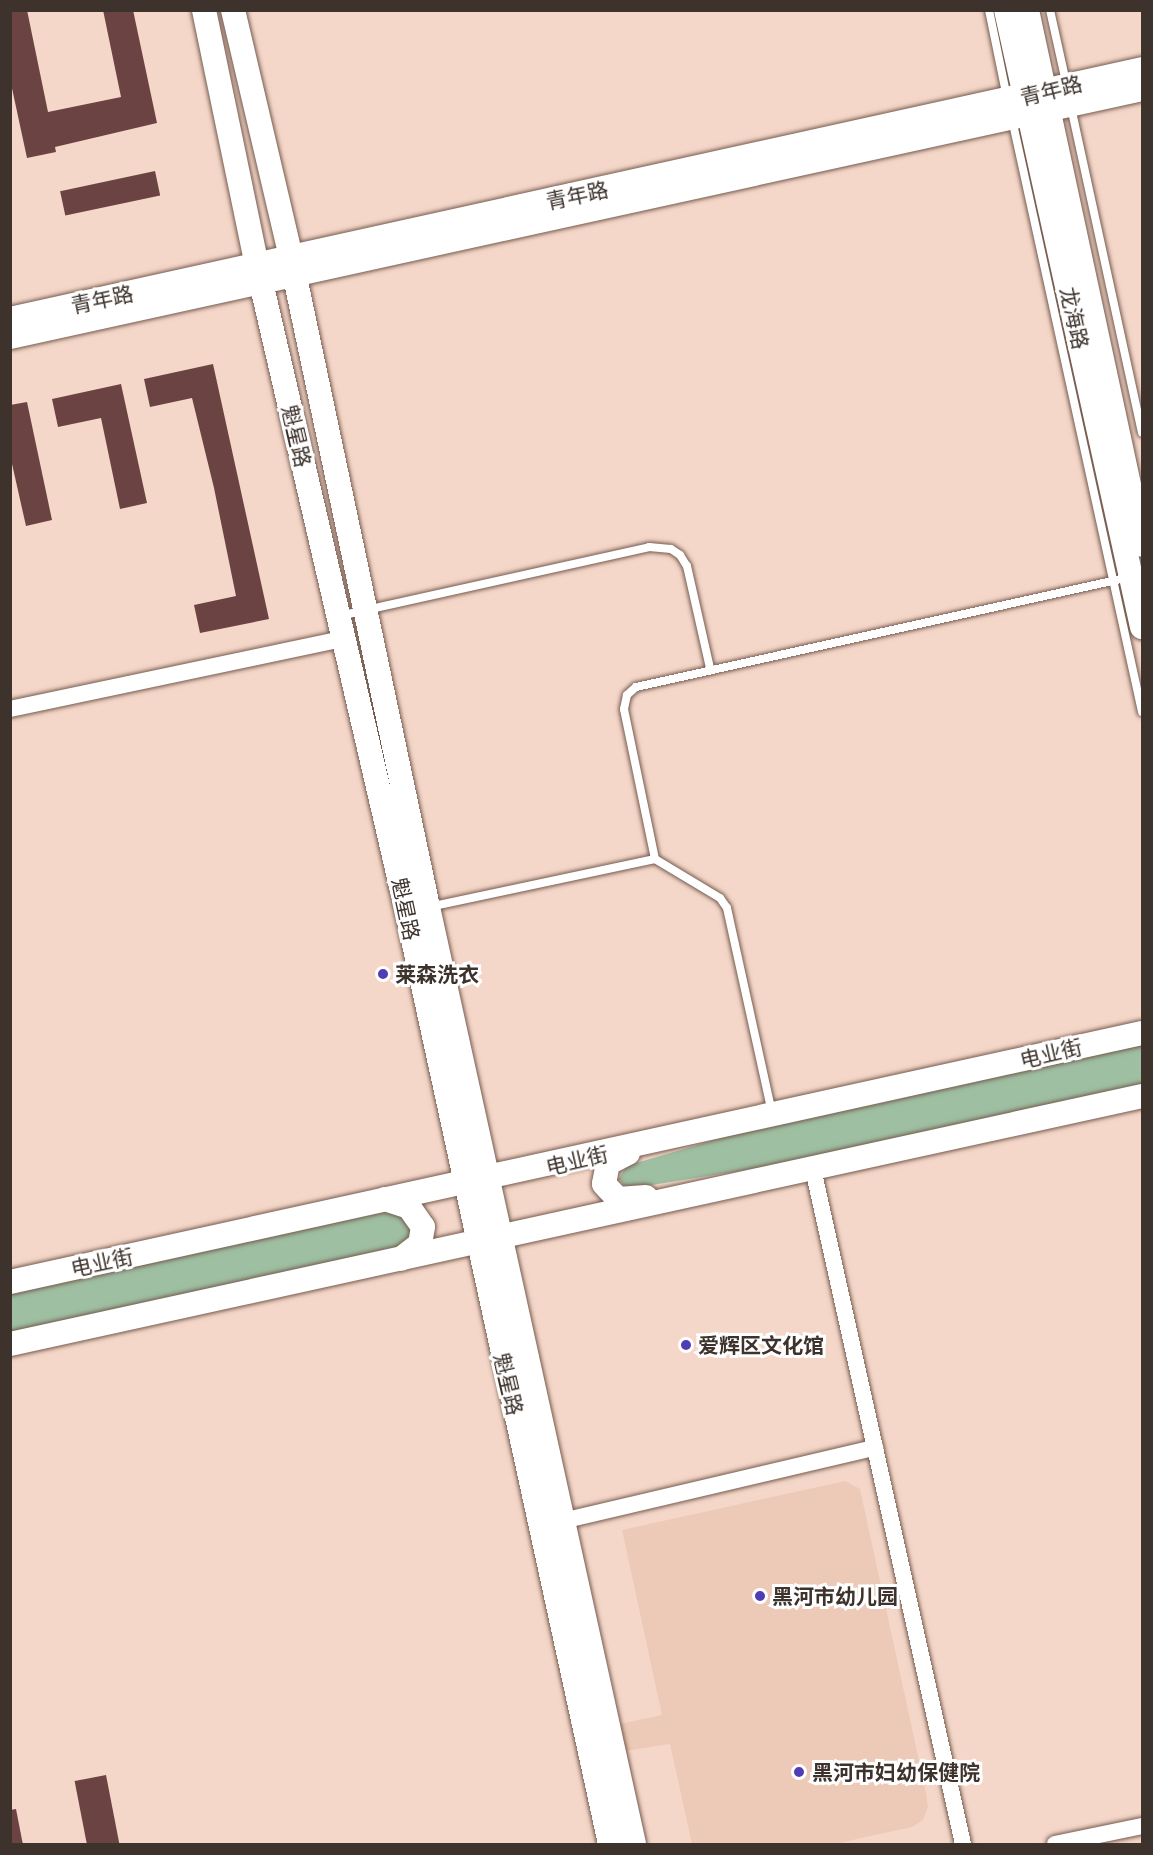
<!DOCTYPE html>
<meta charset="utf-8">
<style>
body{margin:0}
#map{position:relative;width:1153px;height:1855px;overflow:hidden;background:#f5d7c9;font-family:Ubuntu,"Noto Sans SC",sans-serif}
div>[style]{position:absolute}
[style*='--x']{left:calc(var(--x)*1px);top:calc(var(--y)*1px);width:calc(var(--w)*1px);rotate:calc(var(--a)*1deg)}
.built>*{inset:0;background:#edc9b7}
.green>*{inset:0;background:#9ebfa2}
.building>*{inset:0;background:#6c4343;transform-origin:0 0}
.roads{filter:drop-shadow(0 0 2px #755b4f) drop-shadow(0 0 2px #755b4f)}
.lane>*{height:8px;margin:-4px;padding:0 4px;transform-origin:4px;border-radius:4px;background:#fff}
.street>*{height:16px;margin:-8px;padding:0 8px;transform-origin:8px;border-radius:8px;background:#fff}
.secondary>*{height:24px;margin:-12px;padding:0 12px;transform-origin:12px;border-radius:12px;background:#fff}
.dots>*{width:16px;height:16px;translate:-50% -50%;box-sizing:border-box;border:3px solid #fff;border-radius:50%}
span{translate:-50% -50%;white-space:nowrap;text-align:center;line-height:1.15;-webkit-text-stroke:6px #fff;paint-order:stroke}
.street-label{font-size:21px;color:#3d322c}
.poi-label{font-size:21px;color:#3d322c;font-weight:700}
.left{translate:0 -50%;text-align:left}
.frame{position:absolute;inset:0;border:12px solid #3d322c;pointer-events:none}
</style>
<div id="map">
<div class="built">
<i style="clip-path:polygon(845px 1481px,860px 1489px,926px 1793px,928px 1807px,923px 1820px,912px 1827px,834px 1844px,692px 1844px,670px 1744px,625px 1751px,620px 1724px,662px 1715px,622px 1530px)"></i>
</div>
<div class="green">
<i style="clip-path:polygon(1142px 1045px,1142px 1089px,758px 1168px,633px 1188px,626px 1187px,619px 1179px,626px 1166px,752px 1129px)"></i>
<i style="clip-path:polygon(394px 1210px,411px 1216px,411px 1244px,11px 1333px,10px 1294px)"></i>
</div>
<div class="building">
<i style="clip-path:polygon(10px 10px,27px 10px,48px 112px,121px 97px,103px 10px,133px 10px,157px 123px,55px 147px,56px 152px,27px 158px,10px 79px)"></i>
<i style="left:155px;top:171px;width:25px;height:97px;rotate:78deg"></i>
<i style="clip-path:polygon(213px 364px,269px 619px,200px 633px,194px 605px,236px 596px,214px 488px,192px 398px,150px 407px,144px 379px)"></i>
<i style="clip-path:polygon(121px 384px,147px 503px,120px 509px,101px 418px,58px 427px,52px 399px)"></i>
<i style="clip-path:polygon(27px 402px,52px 520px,26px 526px,10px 455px,10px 405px)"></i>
<i style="left:106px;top:1775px;width:71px;height:32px;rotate:79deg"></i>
<i style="clip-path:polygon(16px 1809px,23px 1845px,10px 1845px,10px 1810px)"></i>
</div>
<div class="roads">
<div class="lane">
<i style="--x:989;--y:10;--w:90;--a:78.4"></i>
<i style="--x:1050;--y:10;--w:74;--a:77.5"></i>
<i style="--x:1071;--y:107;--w:333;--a:77.7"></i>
<i style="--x:1012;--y:119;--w:607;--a:77.63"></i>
<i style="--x:339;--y:616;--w:318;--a:-12.5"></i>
<i style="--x:649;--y:547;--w:22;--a:5"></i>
<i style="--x:671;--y:549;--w:11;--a:34"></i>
<i style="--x:680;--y:555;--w:13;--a:58"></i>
<i style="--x:687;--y:566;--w:105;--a:77.3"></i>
<i style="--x:655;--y:859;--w:76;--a:31"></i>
<i style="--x:720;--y:898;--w:12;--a:55"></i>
<i style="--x:727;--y:908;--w:209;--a:77.6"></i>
<i style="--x:429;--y:907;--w:231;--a:-12"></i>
<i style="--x:655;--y:859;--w:153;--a:-101.7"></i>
<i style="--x:624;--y:709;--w:14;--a:-78"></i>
<i style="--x:627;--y:695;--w:12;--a:-42"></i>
<i style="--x:636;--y:687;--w:506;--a:-12.55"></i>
</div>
<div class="street">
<i style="--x:10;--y:709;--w:343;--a:-11.9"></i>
<i style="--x:813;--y:1169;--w:691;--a:77.47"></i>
<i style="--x:554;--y:1523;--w:330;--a:-13.2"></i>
<i style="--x:1055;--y:1844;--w:89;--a:-11.7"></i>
</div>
<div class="secondary">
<i style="--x:204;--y:10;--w:260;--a:78.3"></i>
<i style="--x:257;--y:265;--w:664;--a:76.95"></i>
<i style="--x:407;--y:912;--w:954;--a:77.71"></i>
<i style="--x:233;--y:10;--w:255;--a:76.8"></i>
<i style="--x:291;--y:258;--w:663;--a:78.08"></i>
<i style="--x:428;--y:907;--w:959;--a:77.6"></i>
<i style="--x:1006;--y:10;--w:632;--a:77.57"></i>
<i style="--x:1027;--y:10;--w:547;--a:77.87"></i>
<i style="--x:10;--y:319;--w:1159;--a:-12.45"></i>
<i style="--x:10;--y:337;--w:1159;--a:-12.36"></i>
<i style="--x:628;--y:1153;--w:22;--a:153"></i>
<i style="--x:608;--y:1163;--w:21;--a:101"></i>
<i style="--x:604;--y:1184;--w:21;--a:47"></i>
<i style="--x:618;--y:1199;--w:28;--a:-4"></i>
<i style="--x:385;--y:1199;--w:25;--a:18"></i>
<i style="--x:409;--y:1207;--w:24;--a:55"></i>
<i style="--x:423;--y:1227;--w:17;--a:100"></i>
<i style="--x:420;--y:1244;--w:24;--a:142"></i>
<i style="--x:10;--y:1282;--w:1159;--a:-12.41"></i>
<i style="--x:10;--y:1344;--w:1159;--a:-12.36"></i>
</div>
</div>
<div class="dots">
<i style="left:383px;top:974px;background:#4f3db4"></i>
<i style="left:686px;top:1345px;background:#4f3db4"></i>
<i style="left:760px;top:1596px;background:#4f3db4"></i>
<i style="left:799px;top:1772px;background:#4f3db4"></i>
</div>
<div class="street-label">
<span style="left:1051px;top:90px;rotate:-14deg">青年路</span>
<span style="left:577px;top:195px;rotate:-12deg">青年路</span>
<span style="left:102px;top:299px;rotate:-12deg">青年路</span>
<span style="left:1075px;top:318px;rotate:78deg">龙海路</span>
<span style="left:297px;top:436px;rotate:77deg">魁星路</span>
<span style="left:406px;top:909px;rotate:78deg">魁星路</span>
<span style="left:1051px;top:1053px;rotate:-13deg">电业街</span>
<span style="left:577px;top:1160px;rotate:-13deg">电业街</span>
<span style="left:102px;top:1262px;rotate:-12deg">电业街</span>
<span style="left:509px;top:1384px;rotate:77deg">魁星路</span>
</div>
<div class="poi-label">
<span class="left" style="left:395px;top:974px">莱森洗衣</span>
<span class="left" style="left:698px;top:1345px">爱辉区文化馆</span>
<span class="left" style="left:772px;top:1596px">黑河市幼儿园</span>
<span class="left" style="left:812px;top:1772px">黑河市妇幼保健院</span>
</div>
<div class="frame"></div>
</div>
